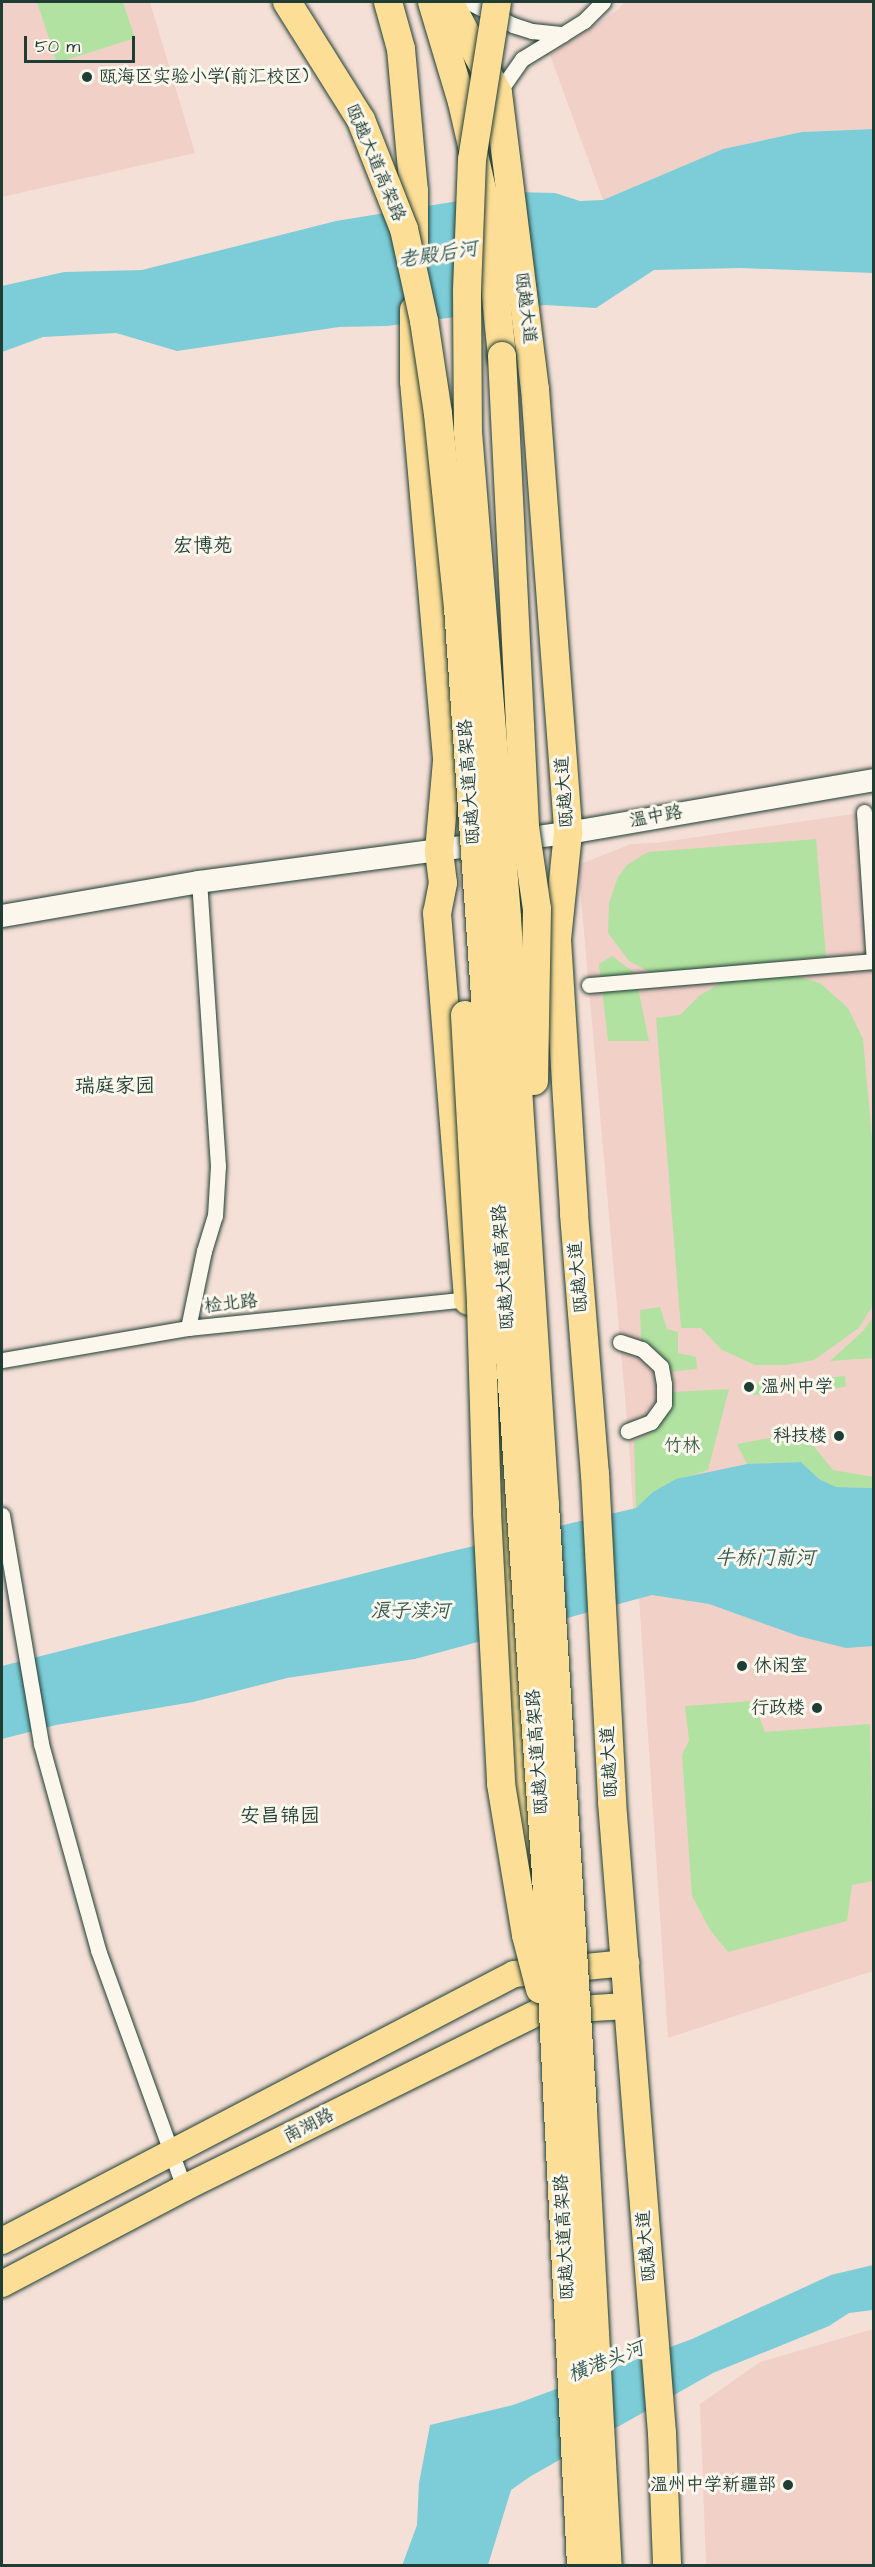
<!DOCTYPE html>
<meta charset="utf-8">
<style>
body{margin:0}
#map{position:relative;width:875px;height:2567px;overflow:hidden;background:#f5e0d7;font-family:"Architects Daughter","LXGW WenKai TC",sans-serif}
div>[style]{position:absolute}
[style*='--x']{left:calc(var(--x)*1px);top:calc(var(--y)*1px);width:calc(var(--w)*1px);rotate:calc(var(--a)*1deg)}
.built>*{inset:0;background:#f1d0c8}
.green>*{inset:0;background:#b2e2a1;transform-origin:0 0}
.water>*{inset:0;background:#7dcdd8}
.roads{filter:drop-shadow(0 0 2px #1f3d34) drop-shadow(0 0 2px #1f3d34)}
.street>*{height:15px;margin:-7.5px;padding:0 7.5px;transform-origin:7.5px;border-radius:7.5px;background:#fbf7ec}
.secondary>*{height:22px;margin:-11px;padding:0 11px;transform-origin:11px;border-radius:11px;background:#fbf7ec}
.primary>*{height:26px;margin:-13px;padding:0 13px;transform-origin:13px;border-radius:13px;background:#fdde96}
.highway>*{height:28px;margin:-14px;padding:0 14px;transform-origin:14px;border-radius:14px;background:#fdde96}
.bridges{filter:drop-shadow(0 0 2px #1f3d34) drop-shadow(0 0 2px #1f3d34)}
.highway-bridge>*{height:28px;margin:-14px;padding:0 14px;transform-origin:14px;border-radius:14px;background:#fdde96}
.dots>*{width:16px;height:16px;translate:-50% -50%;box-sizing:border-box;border:3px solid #fbf7ec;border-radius:50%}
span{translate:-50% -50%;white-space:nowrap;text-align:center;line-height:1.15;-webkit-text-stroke:6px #fbf7ec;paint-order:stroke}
.poi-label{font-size:18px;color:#1f3d34}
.left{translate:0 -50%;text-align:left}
.right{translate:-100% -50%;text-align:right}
.street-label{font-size:18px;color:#1f3d34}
.park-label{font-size:18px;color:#3c5e4a}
.water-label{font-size:20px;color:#325a55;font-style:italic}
.neighbourhood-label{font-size:20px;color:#1f3d34}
.frame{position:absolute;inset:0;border:3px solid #1f3d34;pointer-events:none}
.scale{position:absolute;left:24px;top:36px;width:111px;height:27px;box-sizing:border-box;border:3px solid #1f3d34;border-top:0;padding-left:8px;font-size:18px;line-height:21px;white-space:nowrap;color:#1f3d34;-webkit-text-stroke:4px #fbf7ec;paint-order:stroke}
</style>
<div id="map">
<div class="built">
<i style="clip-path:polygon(2px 2px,150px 2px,195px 153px,2px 197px)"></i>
<i style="clip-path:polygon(624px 2px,873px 2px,873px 129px,802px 132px,723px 149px,603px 200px,550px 55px,619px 9px)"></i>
<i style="clip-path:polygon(873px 811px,873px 1971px,668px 2038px,628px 1431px,578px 865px,631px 844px,656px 843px)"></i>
<i style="clip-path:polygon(873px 2329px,873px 2565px,706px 2565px,700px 2404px,760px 2362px)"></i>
</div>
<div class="green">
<i style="clip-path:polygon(37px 2px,123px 2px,135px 38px,57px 63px)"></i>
<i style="clip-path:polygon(816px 839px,826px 957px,652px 973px,629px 961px,608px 933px,609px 903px,618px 877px,627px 865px,648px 852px)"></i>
<i style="clip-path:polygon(612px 956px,635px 973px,649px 1041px,608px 1041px,599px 964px)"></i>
<i style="clip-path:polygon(787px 973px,820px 983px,848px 1008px,863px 1039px,874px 1161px,873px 1305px,859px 1328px,814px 1360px,786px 1365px,755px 1365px,722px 1350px,701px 1328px,681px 1328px,656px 1018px,680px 1015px,699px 996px,722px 982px,753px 974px)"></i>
<i style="clip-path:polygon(660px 1307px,667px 1329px,678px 1332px,678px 1353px,696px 1357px,697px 1369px,668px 1372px,664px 1358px,655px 1349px,641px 1343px,640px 1310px)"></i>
<i style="clip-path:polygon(873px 1317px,873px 1358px,830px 1361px,863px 1331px)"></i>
<i style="left:845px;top:1376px;width:11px;height:96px;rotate:85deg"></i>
<i style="clip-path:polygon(729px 1389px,708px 1470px,669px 1483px,636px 1508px,634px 1441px,652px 1433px,663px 1420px,672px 1405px,672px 1392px)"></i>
<i style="clip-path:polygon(802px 1432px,833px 1470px,873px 1477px,873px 1488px,836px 1487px,819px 1479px,801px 1462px,747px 1464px,737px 1444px)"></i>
<i style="clip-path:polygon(753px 1701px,765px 1732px,870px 1724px,873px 1881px,852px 1885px,847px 1921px,728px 1952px,710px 1930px,692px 1896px,682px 1755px,689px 1740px,685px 1706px)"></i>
</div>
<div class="water">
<i style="clip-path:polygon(873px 129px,873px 273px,740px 268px,654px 270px,596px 308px,545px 305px,387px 326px,339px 327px,177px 351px,116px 333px,43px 337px,2px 352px,2px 286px,64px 272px,142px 270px,336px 221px,513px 192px,555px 193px,580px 201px,603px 200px,723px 149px,802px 132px)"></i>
<i style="clip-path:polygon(801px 1462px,819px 1479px,836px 1487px,873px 1488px,873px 1646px,846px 1648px,798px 1636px,709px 1604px,652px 1595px,415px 1659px,287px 1678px,193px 1702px,56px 1725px,2px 1739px,2px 1666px,444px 1553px,636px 1508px,653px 1492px,676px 1479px,747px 1464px)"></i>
<i style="clip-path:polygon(873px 2265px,873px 2310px,849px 2313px,829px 2326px,713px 2373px,531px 2476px,511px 2490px,488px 2565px,402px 2566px,417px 2525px,419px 2483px,430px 2425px,513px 2405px,692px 2339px,831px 2275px)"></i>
</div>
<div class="roads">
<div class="street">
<i style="--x:469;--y:2;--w:50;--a:27.6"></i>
<i style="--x:513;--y:25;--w:20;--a:18"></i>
<i style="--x:532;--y:31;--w:31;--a:6"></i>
<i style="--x:563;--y:34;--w:48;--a:148.6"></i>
<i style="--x:522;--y:59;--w:42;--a:125.2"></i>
<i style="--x:563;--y:34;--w:25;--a:-32"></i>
<i style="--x:584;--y:21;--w:27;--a:-45"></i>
<i style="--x:864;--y:812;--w:150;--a:86.2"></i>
<i style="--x:589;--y:985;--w:285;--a:-4.8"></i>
<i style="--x:188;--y:1328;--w:79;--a:-78.3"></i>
<i style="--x:204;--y:1251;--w:37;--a:-73"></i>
<i style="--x:215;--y:1216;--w:50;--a:-86.6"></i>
<i style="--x:218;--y:1166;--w:285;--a:-93.8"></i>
<i style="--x:620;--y:1342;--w:23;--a:18"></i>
<i style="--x:642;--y:1349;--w:26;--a:43"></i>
<i style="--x:661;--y:1367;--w:17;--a:80"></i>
<i style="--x:664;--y:1384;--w:20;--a:90"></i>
<i style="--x:664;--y:1404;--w:22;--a:126"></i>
<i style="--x:651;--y:1422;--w:25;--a:159"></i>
<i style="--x:2;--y:1360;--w:189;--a:-9.8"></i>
<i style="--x:188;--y:1328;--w:281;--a:-5.9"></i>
<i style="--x:2;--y:1515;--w:232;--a:80.3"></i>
<i style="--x:41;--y:1744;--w:214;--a:74.5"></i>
<i style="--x:98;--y:1950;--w:253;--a:70.1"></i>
</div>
<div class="secondary">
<i style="--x:2;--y:916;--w:200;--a:-9.8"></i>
<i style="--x:199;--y:882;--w:372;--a:-7.6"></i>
<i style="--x:568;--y:833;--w:311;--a:-9.8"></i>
</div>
<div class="primary">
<i style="--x:2;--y:2241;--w:577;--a:-27.54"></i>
<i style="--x:514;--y:1974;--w:113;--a:-5.6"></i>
<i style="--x:2;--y:2284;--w:206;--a:-27.8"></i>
<i style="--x:184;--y:2188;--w:398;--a:-26.4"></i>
<i style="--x:540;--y:2011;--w:88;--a:-3.3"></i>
</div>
<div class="highway">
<i style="--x:388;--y:2;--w:49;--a:74.5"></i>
<i style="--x:401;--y:49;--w:143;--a:84.8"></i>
<i style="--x:414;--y:191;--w:61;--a:90"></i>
<i style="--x:432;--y:2;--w:104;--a:73.3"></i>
<i style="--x:462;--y:102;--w:112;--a:77.1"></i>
<i style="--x:487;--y:211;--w:146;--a:84.1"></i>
<i style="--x:449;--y:2;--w:103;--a:61.7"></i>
<i style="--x:498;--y:93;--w:298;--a:82.9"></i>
<i style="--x:535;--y:389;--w:445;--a:85.7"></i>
<i style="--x:568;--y:833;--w:108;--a:95.9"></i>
<i style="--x:557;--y:940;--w:275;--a:86.4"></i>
<i style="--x:574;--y:1214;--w:261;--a:85.4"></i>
<i style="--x:595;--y:1474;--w:328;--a:87"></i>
<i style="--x:612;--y:1802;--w:633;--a:85.47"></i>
<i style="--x:662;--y:2433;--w:133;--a:87.8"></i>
<i style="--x:414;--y:310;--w:71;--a:90"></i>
<i style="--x:414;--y:381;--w:381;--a:85"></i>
<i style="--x:447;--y:761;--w:90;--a:95.1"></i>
<i style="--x:439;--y:851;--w:32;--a:83"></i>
<i style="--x:443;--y:883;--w:31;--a:101"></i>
<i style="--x:437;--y:913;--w:389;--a:85.4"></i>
<i style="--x:493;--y:1407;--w:22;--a:77"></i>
<i style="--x:498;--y:1428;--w:225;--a:86.9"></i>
<i style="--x:510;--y:1653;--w:220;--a:85.3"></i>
</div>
</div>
<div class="bridges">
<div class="highway-bridge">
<i style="--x:287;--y:2;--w:139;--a:57.9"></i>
<i style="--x:361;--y:120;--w:117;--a:68.5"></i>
<i style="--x:404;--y:229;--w:94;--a:77.7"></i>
<i style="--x:424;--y:321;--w:94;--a:81.4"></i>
<i style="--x:438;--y:414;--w:194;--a:84.1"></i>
<i style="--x:458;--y:607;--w:1270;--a:86.03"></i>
<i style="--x:546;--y:1874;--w:693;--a:87.1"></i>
<i style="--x:497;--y:2;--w:160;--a:99"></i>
<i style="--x:472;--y:160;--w:132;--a:92.2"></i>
<i style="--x:467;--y:292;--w:140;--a:89.6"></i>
<i style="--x:468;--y:432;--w:488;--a:85.4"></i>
<i style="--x:507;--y:918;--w:588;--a:86.3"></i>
<i style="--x:545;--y:1505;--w:607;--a:86.41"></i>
<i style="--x:583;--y:2111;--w:456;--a:86.9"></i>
<i style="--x:502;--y:356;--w:472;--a:87.2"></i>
<i style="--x:525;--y:827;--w:83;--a:81.7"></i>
<i style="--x:537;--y:909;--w:172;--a:91"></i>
<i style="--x:465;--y:1015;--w:290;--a:86.8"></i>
<i style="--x:481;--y:1305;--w:208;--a:88.3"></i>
<i style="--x:487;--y:1513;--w:271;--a:87"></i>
<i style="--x:501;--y:1784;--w:153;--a:80.6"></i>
<i style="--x:526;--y:1935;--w:56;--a:75.5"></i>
</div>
</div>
<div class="dots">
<i style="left:87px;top:77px;background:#1f3d34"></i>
<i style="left:749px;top:1387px;background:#1f3d34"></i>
<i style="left:839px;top:1436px;background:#1f3d34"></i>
<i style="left:742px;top:1666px;background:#1f3d34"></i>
<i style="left:817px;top:1708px;background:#1f3d34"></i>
<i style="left:788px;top:2485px;background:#1f3d34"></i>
</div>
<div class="poi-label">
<span class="left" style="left:99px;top:77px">瓯海区实验小学(前汇校区)</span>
<span class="left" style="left:761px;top:1387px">温州中学</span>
<span class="right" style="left:827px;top:1436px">科技楼</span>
<span class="left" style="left:754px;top:1666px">休闲室</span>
<span class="right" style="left:805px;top:1708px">行政楼</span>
<span class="right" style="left:776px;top:2485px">温州中学新疆部</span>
</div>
<div class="street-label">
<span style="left:375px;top:163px;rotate:67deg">瓯越大道高架路</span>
<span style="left:525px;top:308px;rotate:83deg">瓯越大道</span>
<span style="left:470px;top:782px;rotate:-94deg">瓯越大道高架路</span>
<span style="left:565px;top:792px;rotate:-94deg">瓯越大道</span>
<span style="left:656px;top:817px;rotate:-10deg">温中路</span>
<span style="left:504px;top:1267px;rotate:-94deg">瓯越大道高架路</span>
<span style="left:579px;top:1277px;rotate:-95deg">瓯越大道</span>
<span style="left:231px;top:1304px;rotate:-6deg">检北路</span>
<span style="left:538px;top:1752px;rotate:-94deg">瓯越大道高架路</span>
<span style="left:610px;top:1762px;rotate:-93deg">瓯越大道</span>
<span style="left:309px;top:2126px;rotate:-27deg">南湖路</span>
<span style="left:565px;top:2237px;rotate:-93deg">瓯越大道高架路</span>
<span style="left:647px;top:2246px;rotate:-95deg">瓯越大道</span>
</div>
<div class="park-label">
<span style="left:682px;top:1446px">竹林</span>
</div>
<div class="water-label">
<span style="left:438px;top:255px;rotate:-9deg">老殿后河</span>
<span style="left:765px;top:1558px">牛桥门前河</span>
<span style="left:410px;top:1611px">浪子渎河</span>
<span style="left:606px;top:2362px;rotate:-21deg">横港头河</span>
</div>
<div class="neighbourhood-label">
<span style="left:203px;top:546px">宏博苑</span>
<span style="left:115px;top:1086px">瑞庭家园</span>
<span style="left:280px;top:1816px">安昌锦园</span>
</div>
<div class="frame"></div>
<div class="scale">50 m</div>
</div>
